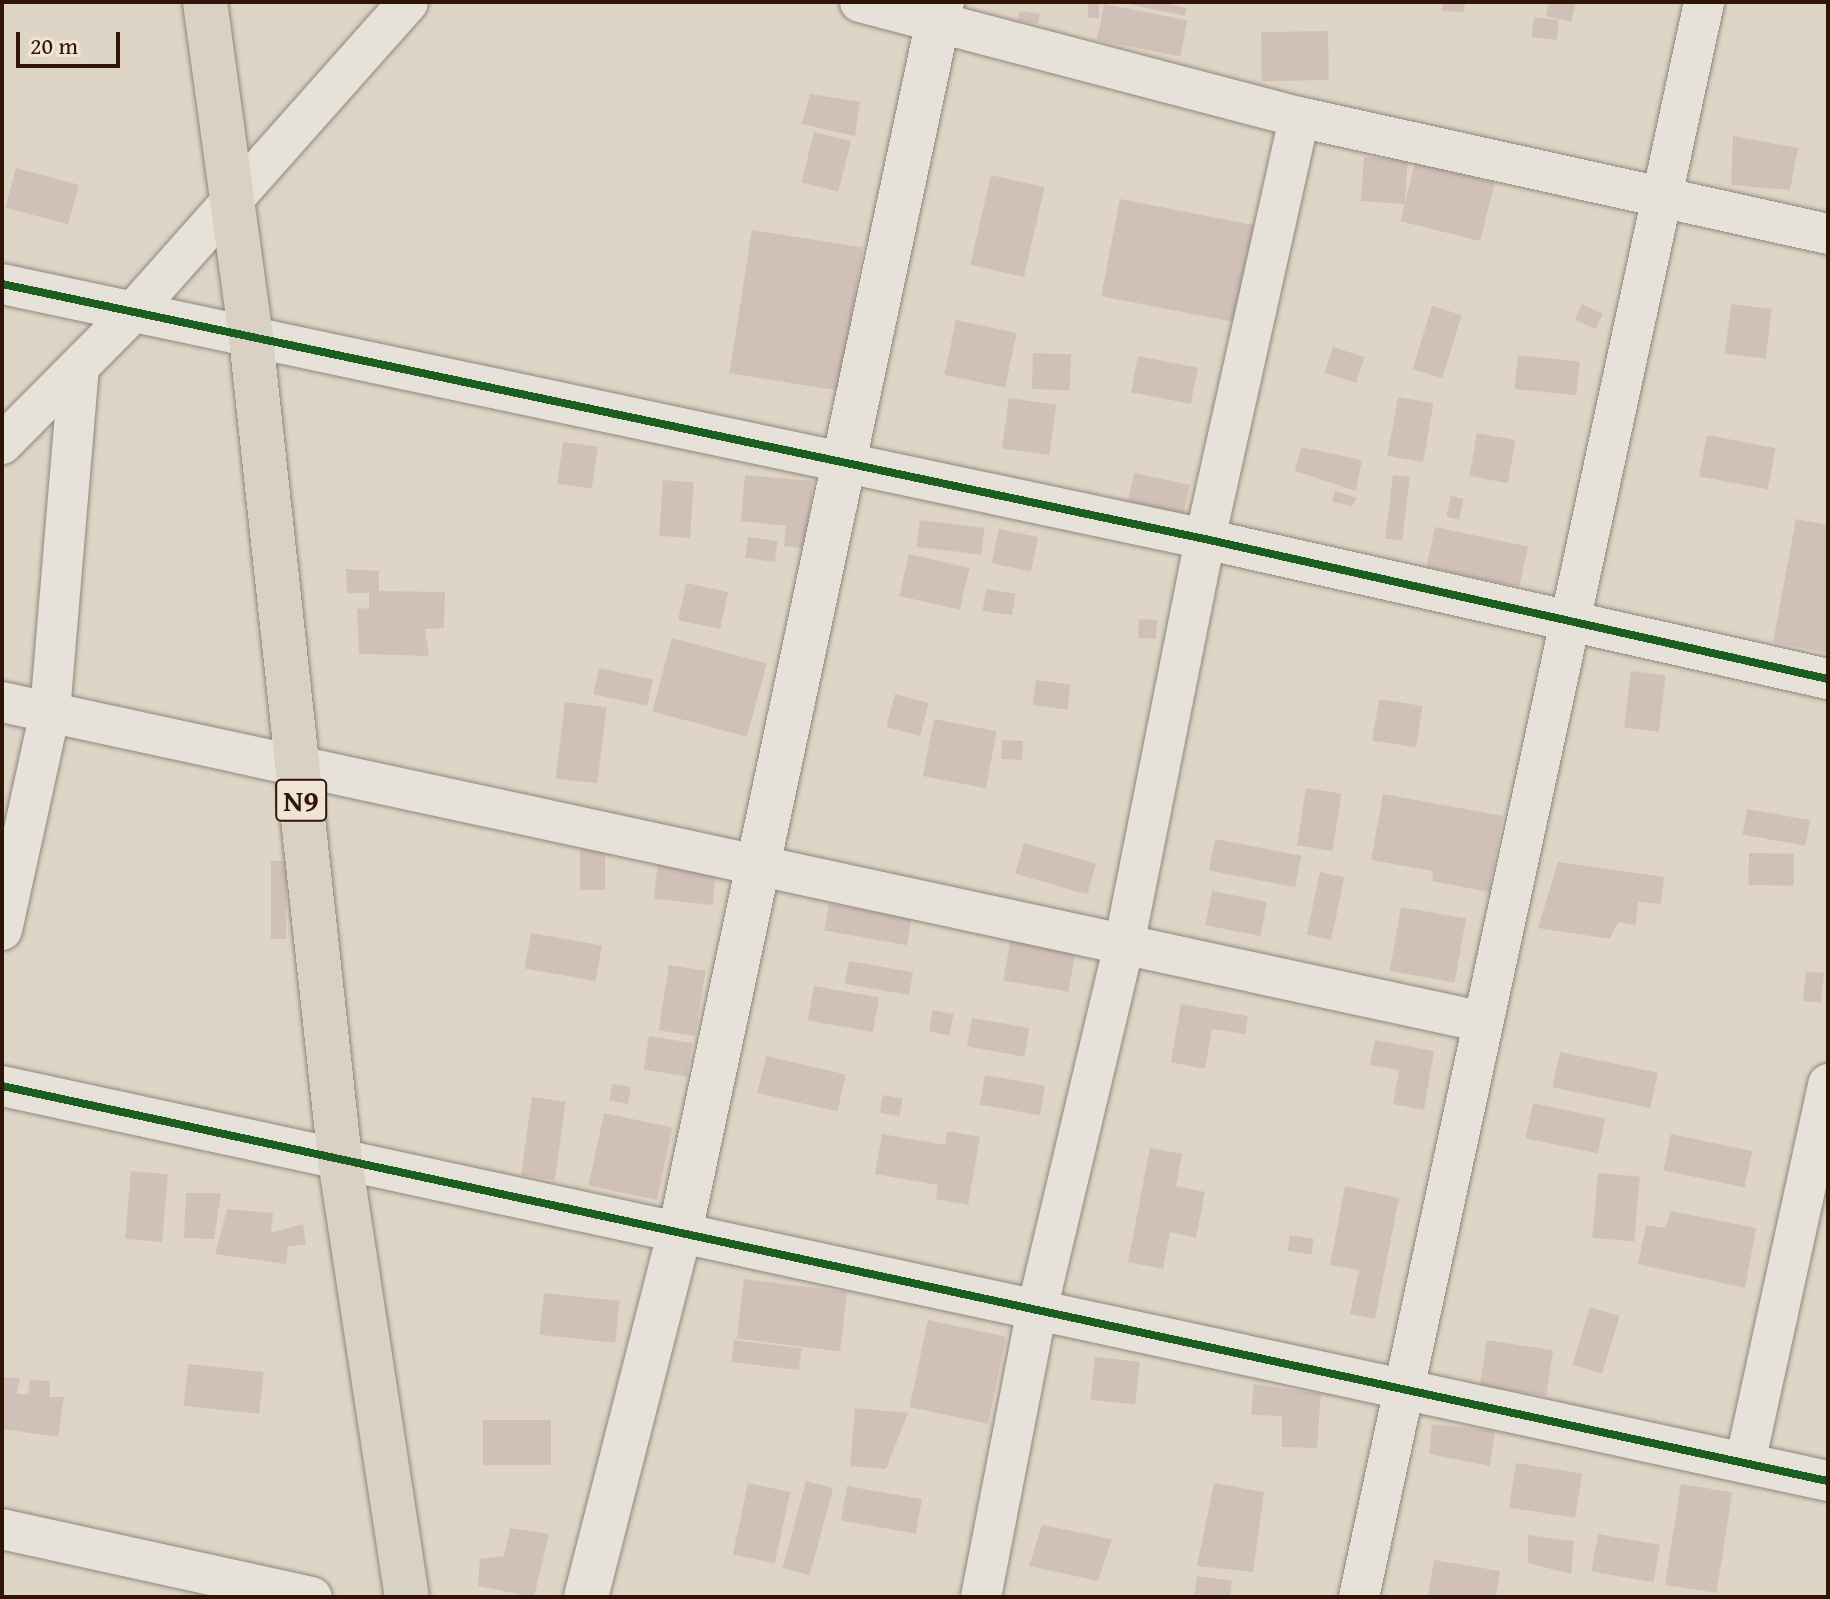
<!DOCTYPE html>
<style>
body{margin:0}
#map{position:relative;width:1830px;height:1599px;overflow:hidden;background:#ded5c6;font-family:"Gentium Book Plus",serif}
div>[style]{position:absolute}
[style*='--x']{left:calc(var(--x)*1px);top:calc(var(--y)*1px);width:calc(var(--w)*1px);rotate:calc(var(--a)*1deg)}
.building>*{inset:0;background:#d1c0b7;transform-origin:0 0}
.roads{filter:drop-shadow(0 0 2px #90877d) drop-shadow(0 0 2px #90877d)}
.street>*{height:40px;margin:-20px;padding:0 20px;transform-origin:20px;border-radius:20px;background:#e6e1d9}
.secondary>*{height:44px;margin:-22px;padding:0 22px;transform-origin:22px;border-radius:22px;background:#e6e1d9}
.primary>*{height:44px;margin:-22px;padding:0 22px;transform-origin:22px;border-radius:22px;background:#d9d1c4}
.cycleway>*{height:8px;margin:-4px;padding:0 4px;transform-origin:4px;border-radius:4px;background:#1b5e20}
span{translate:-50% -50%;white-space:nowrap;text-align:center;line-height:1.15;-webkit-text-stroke:6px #f0e5d3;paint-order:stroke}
.shield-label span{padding:2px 6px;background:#f0e5d3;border:2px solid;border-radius:6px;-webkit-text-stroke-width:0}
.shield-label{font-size:30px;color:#301507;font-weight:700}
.frame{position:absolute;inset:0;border:4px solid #301507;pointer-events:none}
.scale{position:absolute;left:16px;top:32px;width:104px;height:36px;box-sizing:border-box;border:4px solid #301507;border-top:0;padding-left:10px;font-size:24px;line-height:28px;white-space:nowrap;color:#301507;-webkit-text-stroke:6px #f0e5d3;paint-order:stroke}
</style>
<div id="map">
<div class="building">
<i style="left:1088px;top:2px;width:11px;height:16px"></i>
<i style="clip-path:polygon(1159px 2px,1187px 8px,1185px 16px,1124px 3px)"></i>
<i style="clip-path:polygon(1443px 2px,1465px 2px,1464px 12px,1442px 11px)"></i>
<i style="clip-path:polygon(1549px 2px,1576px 2px,1571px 22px,1546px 16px)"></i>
<i style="left:1104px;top:4px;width:85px;height:37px;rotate:11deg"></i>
<i style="clip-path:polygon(1019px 11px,1040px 14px,1038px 24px,1018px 20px)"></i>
<i style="left:1534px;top:17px;width:25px;height:20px;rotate:7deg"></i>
<i style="left:1328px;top:31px;width:49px;height:67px;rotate:89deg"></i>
<i style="clip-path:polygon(810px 94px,860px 102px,855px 136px,802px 124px)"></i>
<i style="left:814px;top:132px;width:38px;height:52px;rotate:14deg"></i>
<i style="clip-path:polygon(1733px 136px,1798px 148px,1790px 190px,1731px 185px)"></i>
<i style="left:1364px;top:157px;width:44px;height:44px;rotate:4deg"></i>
<i style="left:1415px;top:163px;width:82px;height:60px;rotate:14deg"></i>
<i style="left:16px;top:168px;width:65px;height:41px;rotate:15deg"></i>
<i style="left:991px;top:175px;width:55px;height:92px;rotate:13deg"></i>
<i style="left:1120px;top:199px;width:137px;height:99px;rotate:11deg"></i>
<i style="left:752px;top:230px;width:112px;height:145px;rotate:9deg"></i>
<i style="left:1582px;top:304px;width:23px;height:17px;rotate:25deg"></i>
<i style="left:1731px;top:304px;width:41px;height:50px;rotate:7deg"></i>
<i style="left:1432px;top:306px;width:31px;height:66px;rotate:17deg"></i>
<i style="left:956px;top:320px;width:62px;height:56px;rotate:12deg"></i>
<i style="left:1333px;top:347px;width:33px;height:27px;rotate:18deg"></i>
<i style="left:1033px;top:353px;width:38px;height:36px;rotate:2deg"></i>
<i style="left:1518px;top:355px;width:62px;height:34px;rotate:6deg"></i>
<i style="left:1138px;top:356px;width:61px;height:37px;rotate:11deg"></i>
<i style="left:1398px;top:397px;width:36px;height:60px;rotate:10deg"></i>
<i style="left:1009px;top:398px;width:48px;height:51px;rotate:8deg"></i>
<i style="left:1477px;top:433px;width:39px;height:44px;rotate:10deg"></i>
<i style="left:1707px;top:435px;width:70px;height:42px;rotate:11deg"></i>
<i style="left:563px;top:442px;width:35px;height:42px;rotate:8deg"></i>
<i style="clip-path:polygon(1301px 447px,1362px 460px,1356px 491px,1295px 471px)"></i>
<i style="left:1134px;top:473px;width:57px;height:30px;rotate:12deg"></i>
<i style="clip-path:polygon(745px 475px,813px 481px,806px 549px,784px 546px,786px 526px,741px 521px)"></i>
<i style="left:1393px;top:475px;width:17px;height:64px;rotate:7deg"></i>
<i style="left:663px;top:480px;width:31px;height:56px;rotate:4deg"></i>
<i style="clip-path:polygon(1335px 491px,1357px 498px,1352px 506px,1332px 502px)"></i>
<i style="left:1451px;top:496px;width:13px;height:21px;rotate:13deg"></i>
<i style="clip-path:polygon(1796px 519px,1828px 525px,1828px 653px,1773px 642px)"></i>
<i style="left:920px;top:520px;width:65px;height:27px;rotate:7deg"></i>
<i style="left:1435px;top:527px;width:95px;height:41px;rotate:12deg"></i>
<i style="left:999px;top:529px;width:40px;height:35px;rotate:12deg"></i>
<i style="left:748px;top:537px;width:30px;height:21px;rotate:8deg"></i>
<i style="left:909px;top:554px;width:62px;height:43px;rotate:13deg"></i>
<i style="clip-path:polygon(346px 569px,379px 571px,379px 591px,445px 592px,444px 628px,425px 629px,429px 656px,359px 654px,357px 609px,369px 608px,369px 593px,347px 593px)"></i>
<i style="left:686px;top:583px;width:43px;height:38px;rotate:12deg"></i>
<i style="left:986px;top:589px;width:30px;height:22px;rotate:9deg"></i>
<i style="left:1139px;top:619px;width:18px;height:19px;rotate:3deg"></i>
<i style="left:672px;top:638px;width:98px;height:76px;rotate:15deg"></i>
<i style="left:599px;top:668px;width:55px;height:27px;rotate:12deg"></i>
<i style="left:1631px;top:671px;width:35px;height:57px;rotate:7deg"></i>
<i style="left:1036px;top:680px;width:35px;height:25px;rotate:8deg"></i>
<i style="left:895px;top:694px;width:35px;height:34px;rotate:15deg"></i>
<i style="left:1379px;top:699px;width:44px;height:42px;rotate:9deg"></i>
<i style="left:565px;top:702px;width:42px;height:77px;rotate:7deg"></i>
<i style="left:934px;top:719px;width:64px;height:58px;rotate:11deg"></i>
<i style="left:1002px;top:740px;width:21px;height:19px;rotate:3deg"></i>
<i style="left:1306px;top:788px;width:36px;height:58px;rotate:9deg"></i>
<i style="clip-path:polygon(1383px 794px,1503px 816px,1489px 892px,1432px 881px,1433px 871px,1371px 860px)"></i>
<i style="left:1747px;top:809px;width:64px;height:26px;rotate:10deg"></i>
<i style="left:1215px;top:839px;width:88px;height:32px;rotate:11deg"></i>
<i style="left:1024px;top:843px;width:75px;height:32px;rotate:16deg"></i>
<i style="left:580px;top:849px;width:25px;height:41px"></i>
<i style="left:1749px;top:853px;width:45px;height:32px;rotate:1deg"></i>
<i style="left:658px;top:860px;width:59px;height:39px;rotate:6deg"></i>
<i style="left:271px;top:861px;width:15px;height:78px"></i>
<i style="clip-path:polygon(1558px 862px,1664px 877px,1661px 904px,1638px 902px,1636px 925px,1618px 922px,1610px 939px,1538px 928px)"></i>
<i style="left:1320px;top:872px;width:25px;height:64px;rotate:12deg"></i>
<i style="left:1212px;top:891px;width:56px;height:35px;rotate:11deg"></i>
<i style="left:829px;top:904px;width:84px;height:27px;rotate:10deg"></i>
<i style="left:1401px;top:907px;width:66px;height:65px;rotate:10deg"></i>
<i style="left:531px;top:933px;width:72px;height:36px;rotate:10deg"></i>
<i style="left:1011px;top:937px;width:66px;height:44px;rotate:10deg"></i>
<i style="left:849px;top:961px;width:65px;height:23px;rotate:10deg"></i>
<i style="left:669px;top:965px;width:37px;height:66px;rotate:9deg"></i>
<i style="left:1806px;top:971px;width:18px;height:30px;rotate:6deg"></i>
<i style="left:814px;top:986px;width:66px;height:35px;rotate:10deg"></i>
<i style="clip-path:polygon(1181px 1004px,1248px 1016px,1245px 1034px,1212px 1029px,1205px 1069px,1171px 1062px)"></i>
<i style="left:933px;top:1010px;width:21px;height:22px;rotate:11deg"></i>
<i style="left:972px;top:1018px;width:58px;height:29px;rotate:10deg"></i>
<i style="left:649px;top:1036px;width:44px;height:34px;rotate:9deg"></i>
<i style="clip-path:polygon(1375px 1040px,1434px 1051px,1424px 1110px,1393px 1104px,1399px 1070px,1370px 1065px)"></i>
<i style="left:1560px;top:1052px;width:100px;height:36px;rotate:12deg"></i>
<i style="left:766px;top:1056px;width:82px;height:38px;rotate:13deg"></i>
<i style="left:985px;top:1075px;width:61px;height:30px;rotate:10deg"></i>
<i style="left:612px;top:1084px;width:19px;height:17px;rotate:9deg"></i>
<i style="left:883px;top:1095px;width:20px;height:18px;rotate:11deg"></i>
<i style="left:532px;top:1097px;width:34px;height:79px;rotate:8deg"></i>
<i style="left:1533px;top:1103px;width:74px;height:36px;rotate:12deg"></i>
<i style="left:604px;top:1113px;width:70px;height:74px;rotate:12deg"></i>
<i style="clip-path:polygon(947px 1131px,980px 1137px,968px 1205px,936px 1199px,938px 1185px,875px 1174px,882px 1134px,945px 1145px)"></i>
<i style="left:1671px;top:1134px;width:83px;height:37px;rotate:12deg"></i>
<i style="clip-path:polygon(1150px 1148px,1182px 1154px,1176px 1186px,1205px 1192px,1196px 1238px,1170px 1232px,1163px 1269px,1128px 1262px)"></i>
<i style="left:131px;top:1171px;width:37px;height:68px;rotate:5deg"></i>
<i style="left:1598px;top:1173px;width:42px;height:65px;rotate:5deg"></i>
<i style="clip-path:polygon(1345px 1186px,1399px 1198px,1375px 1319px,1350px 1314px,1359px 1270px,1330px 1265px)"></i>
<i style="clip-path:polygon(186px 1193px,221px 1193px,214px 1239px,184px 1238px)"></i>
<i style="clip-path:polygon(227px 1209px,273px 1213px,271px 1233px,303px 1224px,306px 1245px,288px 1246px,286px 1264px,215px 1254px)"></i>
<i style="clip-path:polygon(1671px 1211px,1756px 1228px,1745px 1288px,1638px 1264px,1646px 1225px,1665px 1228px)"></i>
<i style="left:1290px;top:1235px;width:24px;height:16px;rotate:9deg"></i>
<i style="left:744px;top:1279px;width:104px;height:60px;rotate:7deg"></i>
<i style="left:544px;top:1293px;width:76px;height:42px;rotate:6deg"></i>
<i style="left:1590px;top:1307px;width:31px;height:60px;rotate:17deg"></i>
<i style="left:928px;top:1320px;width:80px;height:89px;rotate:12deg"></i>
<i style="left:734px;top:1340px;width:68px;height:22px;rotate:7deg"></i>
<i style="left:1487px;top:1340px;width:67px;height:46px;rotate:9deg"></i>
<i style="left:1095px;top:1357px;width:45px;height:43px;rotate:6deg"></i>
<i style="left:188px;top:1364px;width:76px;height:42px;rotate:6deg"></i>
<i style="clip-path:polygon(2px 1377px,20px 1378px,17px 1394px,28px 1394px,30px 1380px,50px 1381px,50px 1397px,64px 1397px,58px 1437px,2px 1429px)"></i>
<i style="clip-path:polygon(1254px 1384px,1321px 1394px,1317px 1448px,1282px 1447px,1282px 1416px,1251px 1415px)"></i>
<i style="clip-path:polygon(855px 1408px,908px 1413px,886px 1469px,850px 1466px)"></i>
<i style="left:551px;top:1420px;width:45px;height:68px;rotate:90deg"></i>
<i style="clip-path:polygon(1432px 1424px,1495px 1431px,1490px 1466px,1429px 1454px)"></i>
<i style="left:1516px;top:1463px;width:67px;height:45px;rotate:9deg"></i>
<i style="left:806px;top:1481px;width:28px;height:90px;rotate:15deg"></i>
<i style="left:748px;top:1483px;width:43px;height:73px;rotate:12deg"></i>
<i style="clip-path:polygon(1214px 1483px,1264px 1492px,1253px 1572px,1197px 1566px)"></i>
<i style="left:1681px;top:1484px;width:52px;height:102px;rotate:9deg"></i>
<i style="left:847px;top:1486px;width:76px;height:35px;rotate:10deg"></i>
<i style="clip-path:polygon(1042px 1525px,1112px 1539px,1098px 1581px,1029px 1566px)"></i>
<i style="clip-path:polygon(510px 1528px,549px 1534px,534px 1597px,478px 1586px,480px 1559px,504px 1556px)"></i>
<i style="left:1598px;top:1534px;width:63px;height:38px;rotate:10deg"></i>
<i style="clip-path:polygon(1528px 1535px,1574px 1541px,1571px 1574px,1528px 1563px)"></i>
<i style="clip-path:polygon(1434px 1560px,1500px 1571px,1496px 1597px,1428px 1597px)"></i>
<i style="clip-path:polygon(1197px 1576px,1232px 1581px,1230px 1597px,1194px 1597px)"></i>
</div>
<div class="roads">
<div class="street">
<i style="--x:860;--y:2;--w:454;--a:14.7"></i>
<i style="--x:1299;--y:117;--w:542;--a:12.47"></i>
<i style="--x:2;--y:284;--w:1230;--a:11.97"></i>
<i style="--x:1205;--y:539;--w:639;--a:12.67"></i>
<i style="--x:2;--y:444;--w:186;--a:-45.2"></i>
<i style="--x:133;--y:312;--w:414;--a:-48.4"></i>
<i style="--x:2;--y:702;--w:1515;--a:12.19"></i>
<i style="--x:2;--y:930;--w:223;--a:-77.6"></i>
<i style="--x:50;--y:712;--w:345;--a:-85.2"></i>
<i style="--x:2;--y:1086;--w:1868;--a:12.21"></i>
<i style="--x:1745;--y:1463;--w:388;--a:-77.6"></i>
<i style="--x:2;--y:1529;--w:317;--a:12.4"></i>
<i style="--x:981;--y:1597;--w:292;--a:-79"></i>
<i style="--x:1037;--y:1310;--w:380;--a:-76.6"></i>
<i style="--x:1125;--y:940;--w:409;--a:-78.7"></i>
<i style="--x:1205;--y:539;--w:432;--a:-77.4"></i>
<i style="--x:1359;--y:1597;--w:1632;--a:-77.79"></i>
</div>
<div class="secondary">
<i style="--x:586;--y:1597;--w:377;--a:-75.6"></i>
<i style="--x:680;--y:1232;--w:1258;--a:-77.98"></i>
</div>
<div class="primary">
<i style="--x:205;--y:2;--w:339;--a:82.2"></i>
<i style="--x:251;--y:338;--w:827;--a:83.82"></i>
<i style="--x:340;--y:1160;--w:442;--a:81.3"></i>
</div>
</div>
<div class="cycleway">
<i style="--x:2;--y:284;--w:1230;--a:11.97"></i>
<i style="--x:1205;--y:539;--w:639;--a:12.67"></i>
<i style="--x:2;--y:1086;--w:1868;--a:12.21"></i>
</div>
<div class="shield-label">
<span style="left:301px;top:800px">N9</span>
</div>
<div class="frame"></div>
<div class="scale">20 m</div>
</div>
